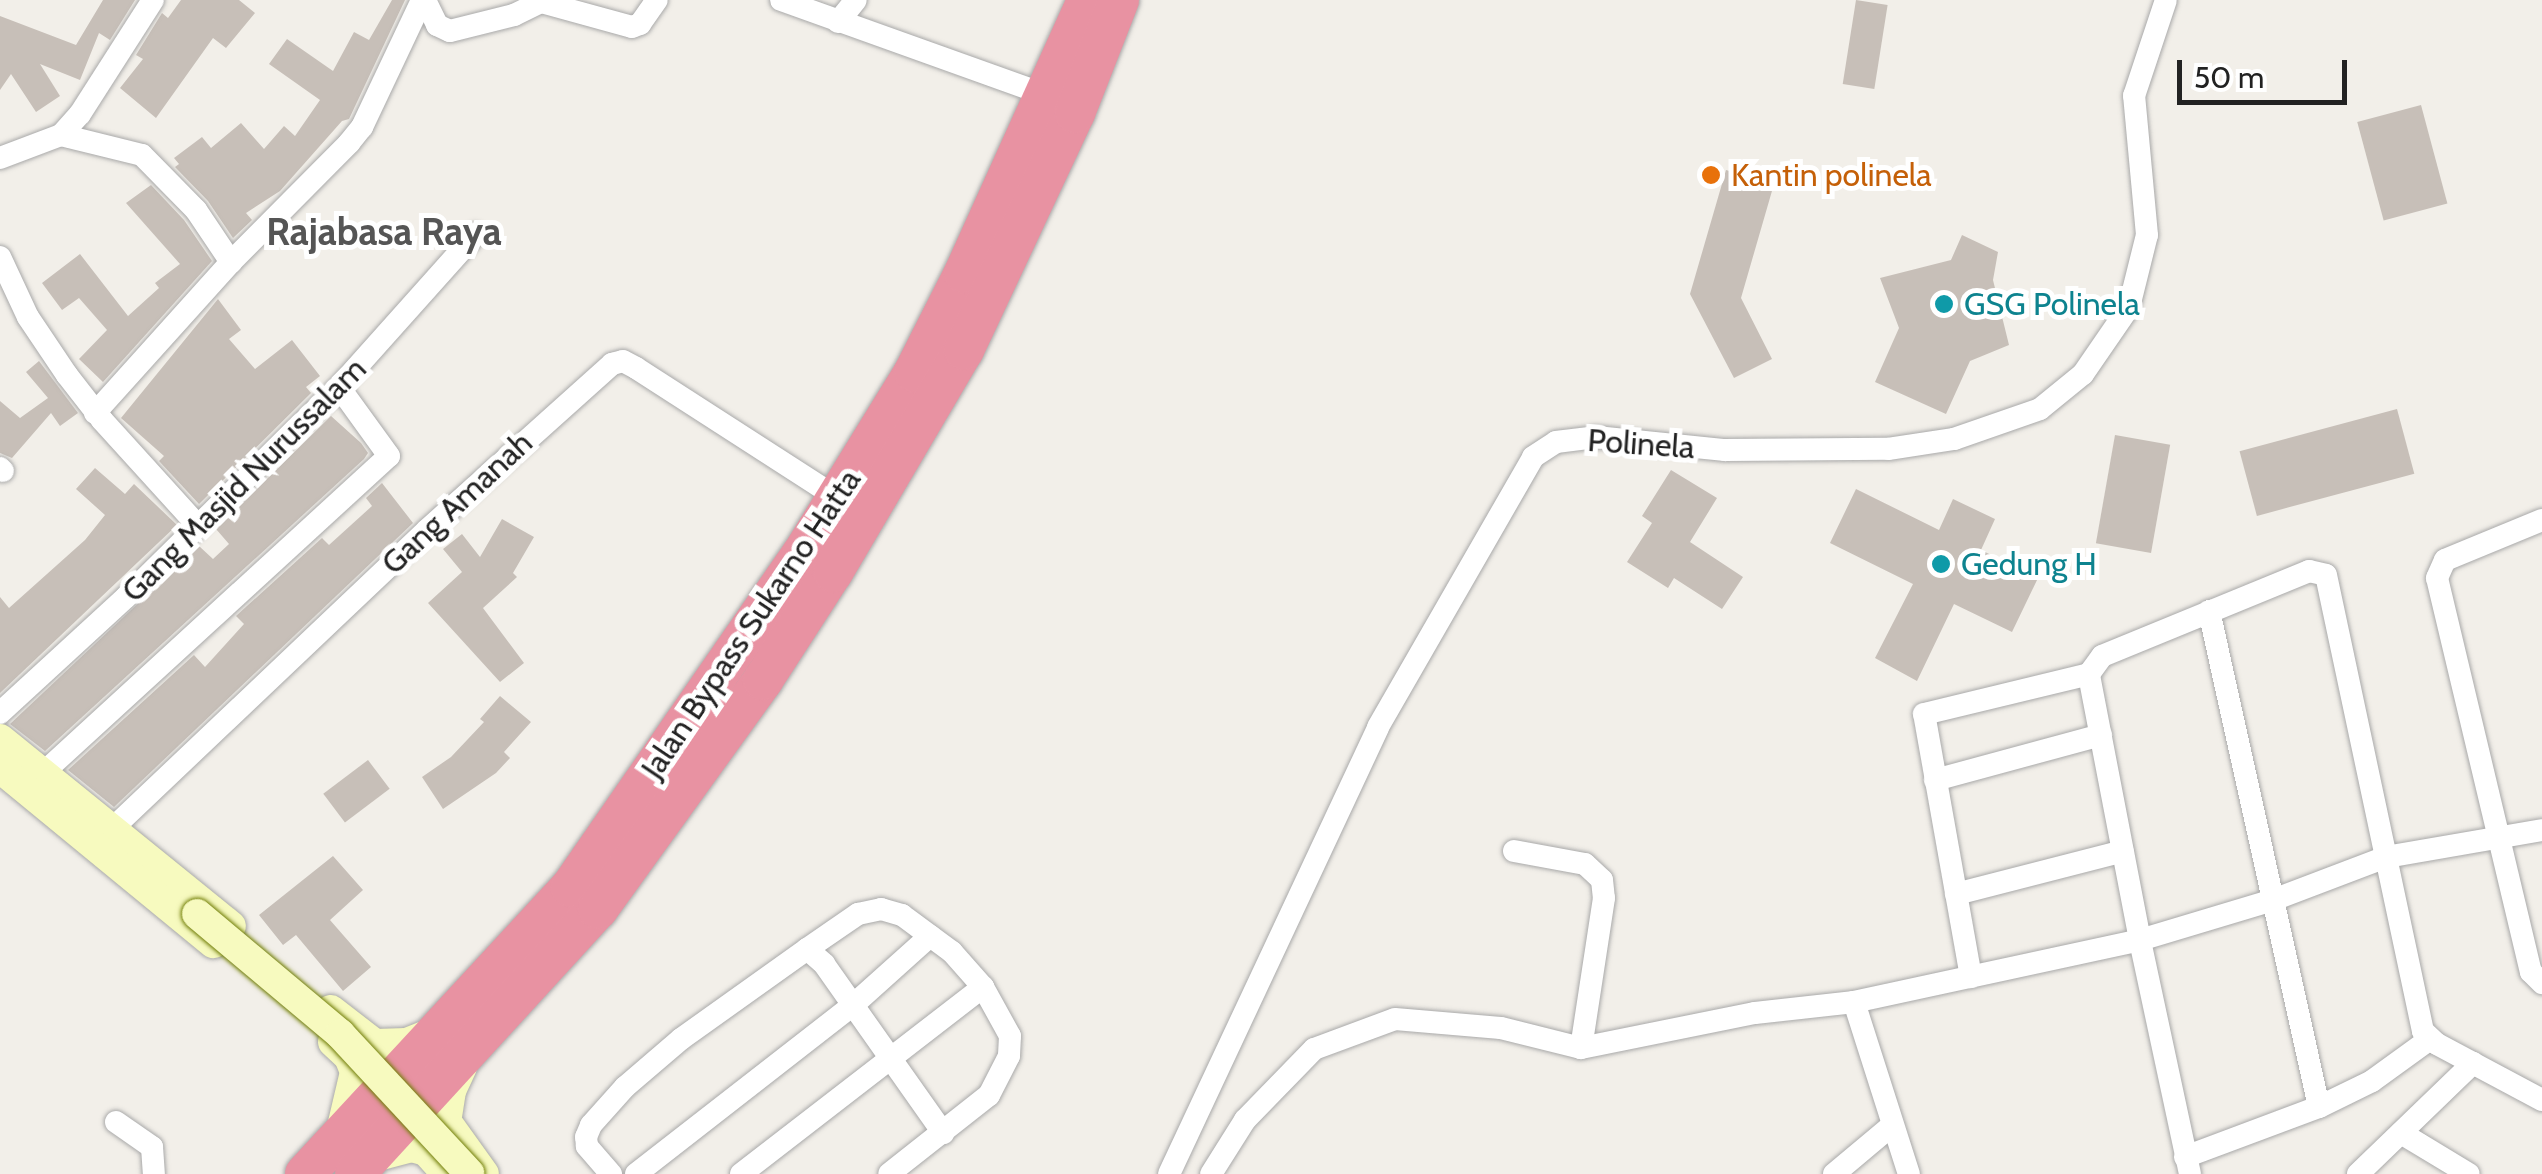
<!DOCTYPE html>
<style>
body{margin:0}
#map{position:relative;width:2542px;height:1174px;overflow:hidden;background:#f2efe9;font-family:Cabin,sans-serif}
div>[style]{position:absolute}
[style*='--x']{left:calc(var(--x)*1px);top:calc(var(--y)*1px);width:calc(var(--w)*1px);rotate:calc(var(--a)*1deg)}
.building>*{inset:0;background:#c7bfb8;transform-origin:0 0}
.roads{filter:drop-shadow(0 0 2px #a9a9a9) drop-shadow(0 0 2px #a9a9a9)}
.street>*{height:22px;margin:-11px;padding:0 11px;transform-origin:11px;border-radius:11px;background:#fff}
.secondary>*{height:30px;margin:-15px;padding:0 15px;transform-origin:15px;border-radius:15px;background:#f7fabf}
.highway>*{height:40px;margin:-20px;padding:0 20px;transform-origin:20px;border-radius:20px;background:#e892a2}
.bridges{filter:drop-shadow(0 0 2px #707d05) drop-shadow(0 0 2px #707d05)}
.secondary-bridge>*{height:30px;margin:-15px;padding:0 15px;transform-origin:15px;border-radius:15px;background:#f7fabf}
.dots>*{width:28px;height:28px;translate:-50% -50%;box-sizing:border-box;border:5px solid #fff;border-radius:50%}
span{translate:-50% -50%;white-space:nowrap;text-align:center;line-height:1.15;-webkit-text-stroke:10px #fff;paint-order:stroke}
.food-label{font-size:32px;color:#c56008}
.left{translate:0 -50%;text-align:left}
.culture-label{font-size:32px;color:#0d838f}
.street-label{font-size:32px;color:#222}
.quarter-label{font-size:38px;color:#555;font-weight:700}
.scale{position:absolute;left:2177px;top:60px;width:170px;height:45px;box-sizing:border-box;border:5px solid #222;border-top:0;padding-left:12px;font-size:30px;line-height:35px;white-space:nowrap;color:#222;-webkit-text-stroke:8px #fff;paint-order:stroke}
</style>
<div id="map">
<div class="building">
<i style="clip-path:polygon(103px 0,135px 0,110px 40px,99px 33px,80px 80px,40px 64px,60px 96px,36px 112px,11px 74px,0 90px,0 16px,76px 45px)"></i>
<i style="clip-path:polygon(181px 0,239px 0,255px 13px,226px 48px,213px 38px,156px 118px,120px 88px,143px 59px,136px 55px,162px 13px,168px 18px)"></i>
<i style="clip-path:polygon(392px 0,405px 0,349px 119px,342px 121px,280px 191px,246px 213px,252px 220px,233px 238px,208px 201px,175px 167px,179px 164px,174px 158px,202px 137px,211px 148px,241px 123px,264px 149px,284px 126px,295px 136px,320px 100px,269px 64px,287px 39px,333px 71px,354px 32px,369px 40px)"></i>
<i style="left:1856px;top:0;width:32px;height:85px;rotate:9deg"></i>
<i style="left:2421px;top:105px;width:102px;height:66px;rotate:75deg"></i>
<i style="clip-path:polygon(1726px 170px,1774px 184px,1741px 298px,1772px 359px,1734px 378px,1690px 294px)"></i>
<i style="clip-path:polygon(151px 185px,184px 220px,212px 261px,103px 382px,79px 359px,107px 330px,79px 298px,62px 310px,42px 283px,80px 254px,128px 316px,159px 288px,155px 283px,180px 264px,126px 203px)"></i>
<i style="clip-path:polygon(1962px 235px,1998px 252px,1993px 280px,2009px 345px,1970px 361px,1946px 414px,1875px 382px,1899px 328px,1880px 278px,1951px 260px)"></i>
<i style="clip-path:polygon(218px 299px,241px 330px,229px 339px,255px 369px,292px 340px,320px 376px,306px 387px,311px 393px,199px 504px,159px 461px,164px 456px,121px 418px)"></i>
<i style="clip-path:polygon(39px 361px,78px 413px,60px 426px,51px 413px,12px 458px,0 453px,0 401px,20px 418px,48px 398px,26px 372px)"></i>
<i style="left:2397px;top:409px;width:67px;height:163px;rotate:75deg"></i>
<i style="clip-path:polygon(331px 416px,361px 443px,368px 453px,364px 459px,45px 751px,10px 724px,199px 546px,213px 559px,229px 544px,216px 529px)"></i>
<i style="left:2115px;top:435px;width:56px;height:110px;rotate:10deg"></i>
<i style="clip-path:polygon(95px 468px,125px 494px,134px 484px,177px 525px,0 693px,0 597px,9px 608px,85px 540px,105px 515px,76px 489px)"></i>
<i style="clip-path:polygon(1671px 470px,1717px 498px,1690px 542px,1743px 577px,1722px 609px,1674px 578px,1668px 588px,1627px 562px,1652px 523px,1642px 516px)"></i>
<i style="clip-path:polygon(382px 483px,413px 523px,114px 807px,68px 770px,194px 655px,205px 667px,244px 624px,236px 616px,322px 538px,329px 545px,372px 506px,366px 498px)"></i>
<i style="clip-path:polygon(1856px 489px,1939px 530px,1953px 499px,1995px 519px,1981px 550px,2038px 578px,2012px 632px,1954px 604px,1917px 681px,1875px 658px,1913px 584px,1830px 543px)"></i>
<i style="clip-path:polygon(502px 519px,534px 537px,513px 573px,517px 577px,483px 608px,524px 663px,500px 682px,428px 603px,462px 572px,443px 549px,462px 534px,480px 557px)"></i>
<i style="clip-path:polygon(500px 696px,531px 722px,504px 752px,510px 758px,496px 773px,443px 809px,422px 777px,451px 757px,484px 722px,480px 719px)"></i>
<i style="left:368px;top:760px;width:36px;height:56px;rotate:53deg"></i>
<i style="clip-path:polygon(333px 856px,363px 890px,330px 920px,371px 967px,343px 991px,296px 935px,283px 945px,259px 915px)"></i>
</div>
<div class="roads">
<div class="street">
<i style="--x:425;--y:0;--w:28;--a:64"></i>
<i style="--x:437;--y:25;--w:14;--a:25"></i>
<i style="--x:450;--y:31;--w:66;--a:-14"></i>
<i style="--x:514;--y:15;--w:30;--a:-26"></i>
<i style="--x:541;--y:2;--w:94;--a:15.4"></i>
<i style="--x:632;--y:27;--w:9;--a:-21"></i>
<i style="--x:640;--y:24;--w:29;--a:-55"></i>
<i style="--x:781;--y:0;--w:282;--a:19.7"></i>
<i style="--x:838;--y:22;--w:28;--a:-51"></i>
<i style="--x:61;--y:135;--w:83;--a:13.9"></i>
<i style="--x:142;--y:155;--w:77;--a:45.5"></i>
<i style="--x:196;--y:210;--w:63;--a:56.1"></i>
<i style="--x:0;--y:158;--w:65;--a:-20.7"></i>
<i style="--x:61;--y:135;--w:28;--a:-48"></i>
<i style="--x:80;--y:114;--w:135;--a:-57.4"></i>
<i style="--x:0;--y:257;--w:66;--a:65"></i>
<i style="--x:28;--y:317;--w:70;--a:56.1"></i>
<i style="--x:67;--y:375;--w:57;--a:52.1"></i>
<i style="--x:102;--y:420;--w:143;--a:47.8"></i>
<i style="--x:95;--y:413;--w:203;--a:-48"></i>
<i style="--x:231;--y:262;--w:168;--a:-45.2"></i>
<i style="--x:349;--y:143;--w:21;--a:-51"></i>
<i style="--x:362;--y:127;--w:140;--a:-64.7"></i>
<i style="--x:0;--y:468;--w:4;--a:45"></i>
<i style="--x:2542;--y:520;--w:105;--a:157.6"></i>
<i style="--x:2445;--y:560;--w:20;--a:114"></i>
<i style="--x:2437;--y:578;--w:405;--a:76.6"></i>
<i style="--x:2531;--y:972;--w:16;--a:45"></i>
<i style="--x:0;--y:713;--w:171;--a:-42.6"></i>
<i style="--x:126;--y:597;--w:299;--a:-44.6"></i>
<i style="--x:339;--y:387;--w:205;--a:-48.2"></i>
<i style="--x:43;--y:773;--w:469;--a:-42.5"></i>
<i style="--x:389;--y:456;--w:85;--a:-125.9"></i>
<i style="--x:1935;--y:780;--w:172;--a:-15.2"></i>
<i style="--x:113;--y:828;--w:433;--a:-43.5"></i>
<i style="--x:427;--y:530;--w:249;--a:-41.9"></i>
<i style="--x:612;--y:364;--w:11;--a:-15"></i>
<i style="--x:623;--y:361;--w:15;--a:28"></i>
<i style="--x:636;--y:368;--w:240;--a:32.8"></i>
<i style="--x:1514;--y:851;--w:72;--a:10.4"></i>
<i style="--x:1585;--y:864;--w:23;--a:43"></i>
<i style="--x:1602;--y:880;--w:18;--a:84"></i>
<i style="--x:1604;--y:898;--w:152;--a:98.7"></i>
<i style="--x:1956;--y:894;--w:172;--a:-14.4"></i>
<i style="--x:807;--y:949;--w:23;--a:41"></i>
<i style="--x:824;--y:964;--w:207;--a:54.8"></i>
<i style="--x:1971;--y:977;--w:267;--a:-100.1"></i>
<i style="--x:1924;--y:714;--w:170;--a:-13.6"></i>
<i style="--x:1854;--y:1002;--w:181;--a:72.3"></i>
<i style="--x:2319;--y:1107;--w:59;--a:-26.1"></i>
<i style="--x:2372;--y:1081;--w:72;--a:-35.9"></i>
<i style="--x:116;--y:1122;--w:44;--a:34.8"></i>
<i style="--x:152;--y:1147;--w:27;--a:86"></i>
<i style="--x:2401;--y:1133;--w:79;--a:31.1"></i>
<i style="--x:2185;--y:1157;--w:143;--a:-20.5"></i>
<i style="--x:2319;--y:1107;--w:508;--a:-102.5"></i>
<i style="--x:611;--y:1174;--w:37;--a:-131"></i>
<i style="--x:587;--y:1146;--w:9;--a:-96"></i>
<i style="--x:586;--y:1137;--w:13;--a:-67"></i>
<i style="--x:591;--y:1125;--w:51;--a:-48.2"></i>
<i style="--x:625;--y:1087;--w:74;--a:-40.6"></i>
<i style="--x:681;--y:1039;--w:155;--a:-35.5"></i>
<i style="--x:807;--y:949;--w:62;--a:-34.5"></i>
<i style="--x:858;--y:914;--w:24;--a:-12"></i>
<i style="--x:881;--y:909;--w:22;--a:16"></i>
<i style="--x:902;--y:915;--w:62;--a:36.5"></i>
<i style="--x:952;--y:952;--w:47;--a:48.5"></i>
<i style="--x:983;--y:987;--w:56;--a:61.1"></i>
<i style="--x:1010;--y:1036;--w:20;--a:93"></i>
<i style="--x:1009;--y:1056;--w:44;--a:117.1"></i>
<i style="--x:989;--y:1095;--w:127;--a:141.7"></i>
<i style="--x:636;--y:1174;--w:274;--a:-37.9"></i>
<i style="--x:852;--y:1006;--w:105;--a:-41.9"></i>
<i style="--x:741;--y:1174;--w:306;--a:-37.7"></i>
<i style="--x:1169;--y:1174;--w:493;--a:-64.9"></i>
<i style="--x:1378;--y:727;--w:311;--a:-60.1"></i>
<i style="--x:1533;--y:457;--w:27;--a:-33"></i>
<i style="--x:1556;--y:442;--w:40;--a:-7.1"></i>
<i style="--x:1596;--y:437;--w:130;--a:5.8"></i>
<i style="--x:1725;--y:450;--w:163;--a:-0.4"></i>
<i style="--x:1888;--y:449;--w:67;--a:-8.6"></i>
<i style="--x:1954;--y:439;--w:91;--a:-19.2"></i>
<i style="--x:2040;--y:409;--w:55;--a:-39.1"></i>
<i style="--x:2083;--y:374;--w:81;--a:-55.5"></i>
<i style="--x:2129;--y:307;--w:74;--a:-76"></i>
<i style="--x:2147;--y:235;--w:140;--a:-95.3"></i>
<i style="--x:2134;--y:96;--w:101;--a:-71.6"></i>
<i style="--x:1211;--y:1174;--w:64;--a:-57.8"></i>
<i style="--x:1245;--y:1120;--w:99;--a:-45.8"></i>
<i style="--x:1314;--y:1049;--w:86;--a:-20.3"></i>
<i style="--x:1395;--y:1019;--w:106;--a:4.9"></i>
<i style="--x:1501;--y:1028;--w:82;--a:14"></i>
<i style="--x:1581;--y:1048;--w:177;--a:-11.4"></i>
<i style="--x:1755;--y:1013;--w:100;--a:-6.3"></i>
<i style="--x:1854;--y:1002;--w:293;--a:-12.2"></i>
<i style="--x:2140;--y:940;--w:139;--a:-16.7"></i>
<i style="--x:2273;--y:900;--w:121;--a:-20.8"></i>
<i style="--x:2386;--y:857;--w:158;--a:-9.8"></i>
<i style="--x:1834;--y:1174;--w:73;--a:-40"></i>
<i style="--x:2190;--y:1174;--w:239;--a:-102.1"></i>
<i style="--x:2140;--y:940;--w:271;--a:-100.9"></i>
<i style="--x:2089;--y:674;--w:22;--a:-54"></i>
<i style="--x:2102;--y:656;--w:224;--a:-22.3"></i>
<i style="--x:2309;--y:571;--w:17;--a:13"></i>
<i style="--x:2326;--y:575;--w:466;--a:78"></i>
<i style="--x:2423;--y:1031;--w:19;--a:43"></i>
<i style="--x:2437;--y:1044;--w:119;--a:28.1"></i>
<i style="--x:2358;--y:1174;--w:160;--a:-44"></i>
</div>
<div class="secondary">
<i style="--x:0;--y:739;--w:297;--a:39"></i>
<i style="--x:0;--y:768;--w:276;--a:39.4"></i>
<i style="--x:331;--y:1010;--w:56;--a:37.7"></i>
<i style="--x:375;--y:1044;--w:32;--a:-2"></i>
<i style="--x:407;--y:1043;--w:31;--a:-22"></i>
<i style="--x:333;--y:1042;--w:22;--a:43"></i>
<i style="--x:349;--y:1057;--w:16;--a:68"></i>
<i style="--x:355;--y:1072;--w:61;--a:103.3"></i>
<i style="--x:462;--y:1067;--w:26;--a:115"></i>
<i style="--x:451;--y:1091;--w:30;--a:99"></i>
<i style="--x:446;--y:1121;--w:65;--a:54.4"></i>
<i style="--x:370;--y:1158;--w:43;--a:-14.7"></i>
<i style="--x:412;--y:1147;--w:15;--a:16"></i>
<i style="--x:426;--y:1151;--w:31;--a:48"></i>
</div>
<div class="highway">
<i style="--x:305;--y:1174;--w:391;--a:-47.2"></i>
<i style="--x:571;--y:887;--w:405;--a:-55.3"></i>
<i style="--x:802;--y:554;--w:214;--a:-58.4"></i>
<i style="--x:914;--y:372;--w:111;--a:-63.2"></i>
<i style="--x:964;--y:273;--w:299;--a:-65.7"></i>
<i style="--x:355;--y:1174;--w:360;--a:-47.5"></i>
<i style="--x:598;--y:909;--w:282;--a:-54.2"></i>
<i style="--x:763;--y:680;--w:129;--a:-57.1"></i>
<i style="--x:833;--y:572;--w:258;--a:-59.5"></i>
<i style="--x:964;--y:350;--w:262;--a:-64.9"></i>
<i style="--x:1075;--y:113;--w:121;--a:-68.7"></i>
</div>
</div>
<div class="bridges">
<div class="secondary-bridge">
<i style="--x:197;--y:914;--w:187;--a:40"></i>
<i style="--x:340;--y:1034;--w:190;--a:47.1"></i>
</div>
</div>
<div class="dots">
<i style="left:1711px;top:175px;background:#e8710a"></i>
<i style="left:1944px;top:304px;background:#0f9aa8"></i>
<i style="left:1941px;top:564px;background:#0f9aa8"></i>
</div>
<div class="food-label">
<span class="left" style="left:1731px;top:175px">Kantin polinela</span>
</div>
<div class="culture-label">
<span class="left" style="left:1964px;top:304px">GSG Polinela</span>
<span class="left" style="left:1961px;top:564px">Gedung H</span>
</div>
<div class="street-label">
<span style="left:1641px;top:444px;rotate:4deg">Polinela</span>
<span style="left:244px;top:480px;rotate:-45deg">Gang Masjid Nurussalam</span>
<span style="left:457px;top:503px;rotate:-43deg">Gang Amanah</span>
<span style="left:751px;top:624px;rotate:-56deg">Jalan Bypass Sukarno Hatta</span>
</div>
<div class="quarter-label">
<span style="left:384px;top:232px">Rajabasa Raya</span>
</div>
<div class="scale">50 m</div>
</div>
